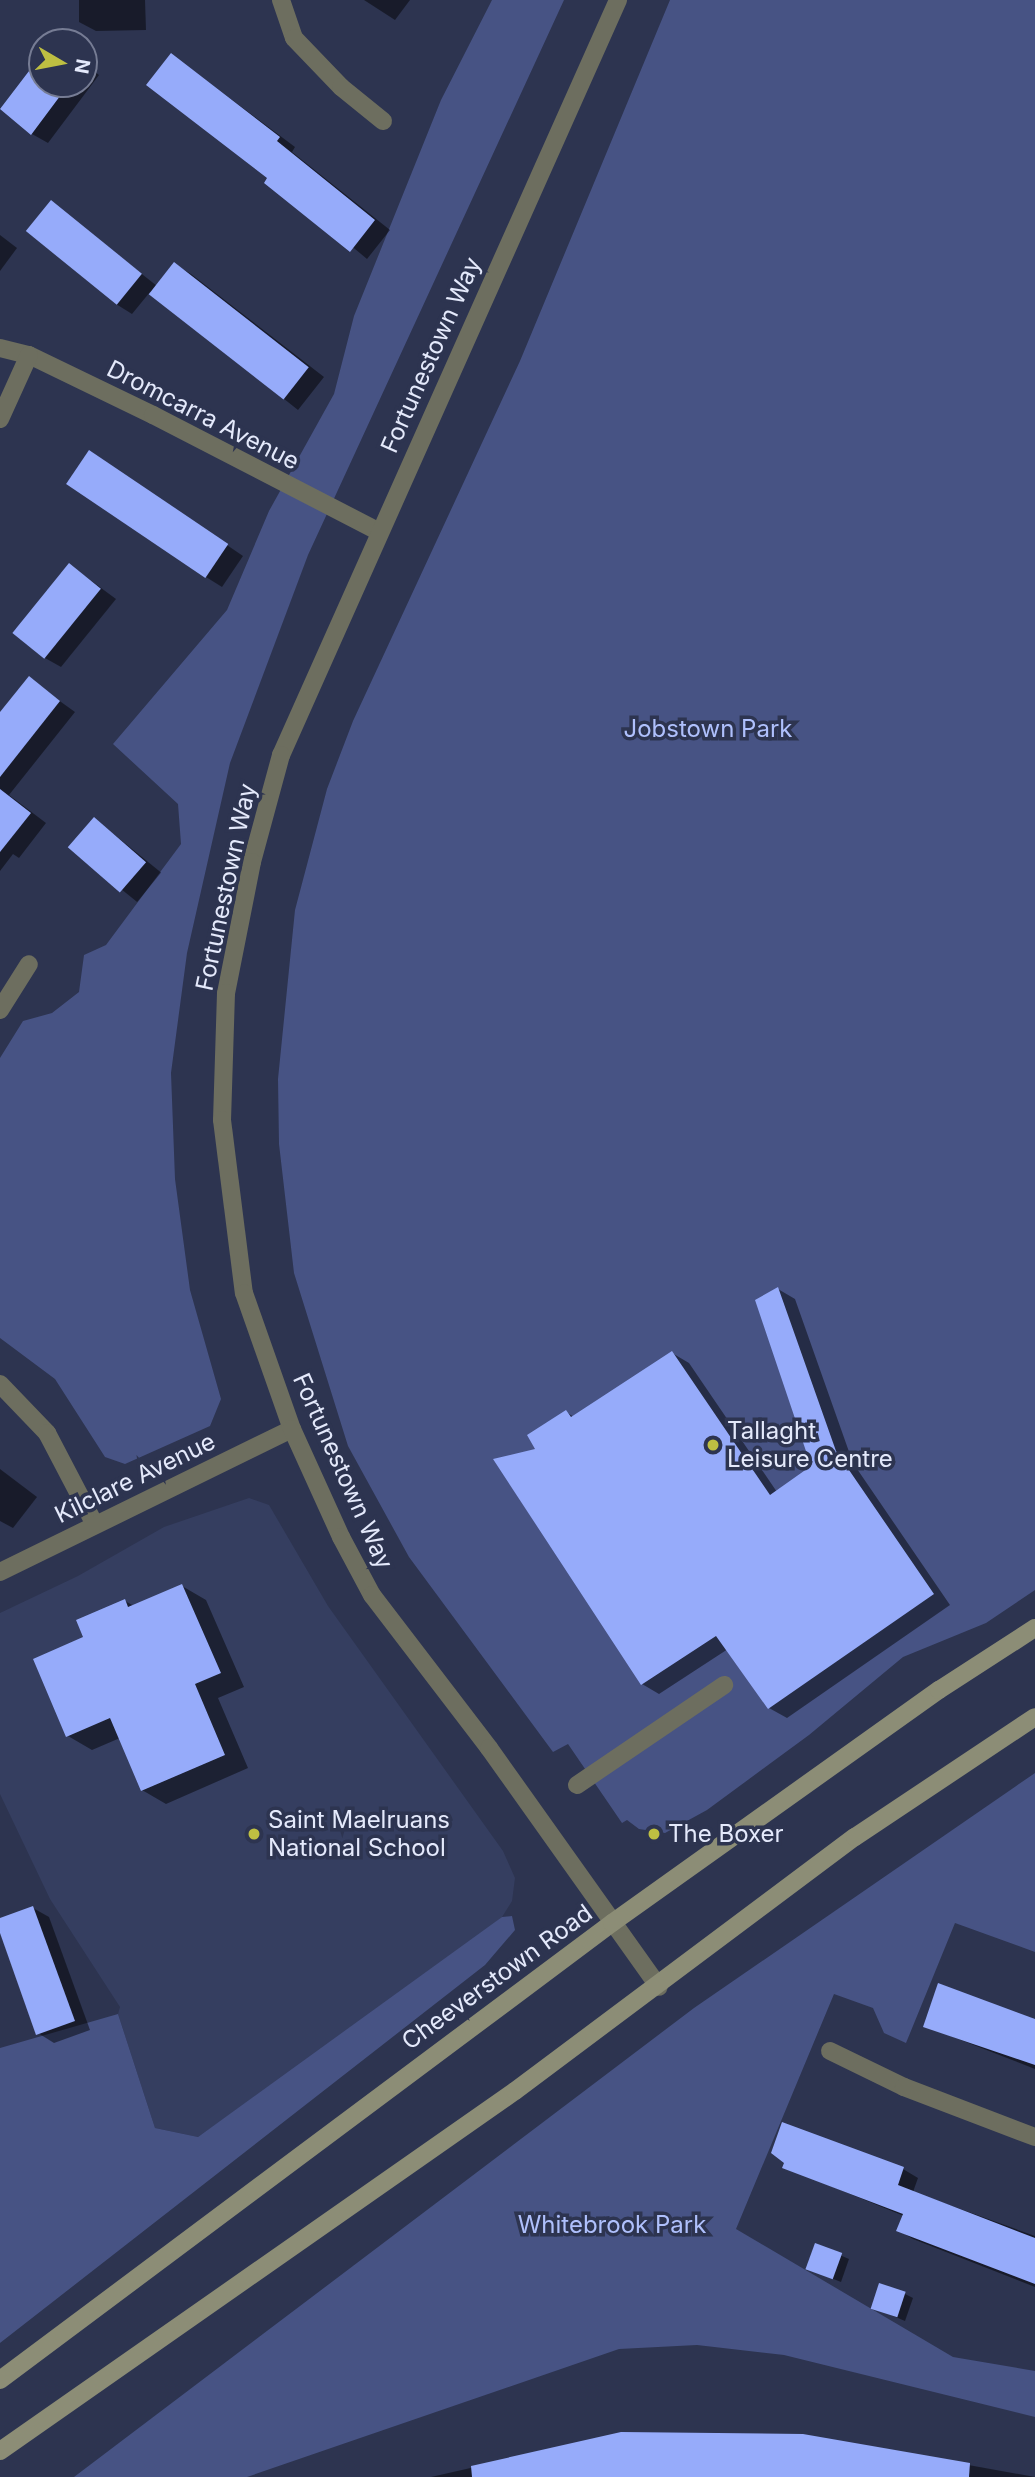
<!DOCTYPE html>
<style>
body{margin:0}
#map{position:relative;width:1035px;height:2477px;overflow:hidden;background:#2d3450;font-family:Inter,sans-serif}
div>[style]{position:absolute}
[style*='--x']{left:calc(var(--x)*1px);top:calc(var(--y)*1px);width:calc(var(--w)*1px);rotate:calc(var(--a)*1deg)}
.built>*{inset:0;background:#353e60}
.green>*{inset:0;background:#475384}
.shadow>*{inset:0;background:#0007;transform-origin:0 0}
.building>*{inset:0;background:#96abfa;transform-origin:0 0}
.pedestrian>*{height:18px;margin:-9px;padding:0 9px;transform-origin:9px;border-radius:9px;background:#6d6e5f}
.minor>*{height:18px;margin:-9px;padding:0 9px;transform-origin:9px;border-radius:9px;background:#6d6e5f}
.tertiary>*{height:18px;margin:-9px;padding:0 9px;transform-origin:9px;border-radius:9px;background:#6d6e5f}
.secondary>*{height:18px;margin:-9px;padding:0 9px;transform-origin:9px;border-radius:9px;background:#8c8d76}
.dots>*{width:19px;height:19px;translate:-50% -50%;box-sizing:border-box;border:4px solid #2d3450;border-radius:50%}
span{translate:-50% -50%;white-space:nowrap;text-align:center;line-height:1.15;-webkit-text-stroke:7px #2d3450;paint-order:stroke}
.street-label{font-size:24px;color:#e4e9fb}
.park-label{font-size:24px;color:#afc0fc}
.poi-label{font-size:24px;color:#e4e9fb}
.left{translate:0 -50%;text-align:left}
.north{position:absolute;left:28px;top:28px;width:70px;height:70px;box-sizing:border-box;background:#2d3450;border:2px solid #767c94;border-radius:50%;rotate:100deg;font-size:19px;font-weight:700;line-height:28px;text-align:center;color:#e4e9fb}
.north::after{content:'';display:block;margin:auto;width:24px;height:32px;background:#bebf42;clip-path:polygon(50% 0,100% 100%,50% 72%,0 100%)}
</style>
<div id="map">
<div class="built">
<i style="clip-path:polygon(249px 1498px,269px 1505px,328px 1606px,503px 1851px,515px 1878px,512px 1901px,502px 1917px,448px 1961px,198px 2137px,155px 2128px,118px 2014px,120px 2007px,50px 1899px,0 1794px,0 1613px,78px 1576px,164px 1527px)"></i>
</div>
<div class="green">
<i style="clip-path:polygon(492px 0,564px 0,308px 555px,230px 763px,187px 953px,171px 1073px,175px 1179px,190px 1290px,221px 1399px,210px 1426px,125px 1464px,105px 1457px,55px 1379px,0 1338px,0 1058px,23px 1021px,52px 1013px,79px 992px,84px 955px,106px 945px,181px 844px,178px 804px,113px 744px,227px 610px,269px 511px,334px 394px,354px 316px,441px 100px)"></i>
<i style="clip-path:polygon(670px 0,1035px 0,1035px 1590px,986px 1623px,903px 1657px,809px 1735px,707px 1810px,665px 1833px,639px 1829px,627px 1820px,622px 1823px,568px 1744px,553px 1752px,409px 1557px,348px 1446px,294px 1273px,279px 1144px,278px 1079px,295px 910px,327px 789px,353px 721px,520px 361px)"></i>
<i style="clip-path:polygon(1035px 1773px,1035px 1952px,955px 1923px,906px 2043px,884px 2033px,873px 2008px,834px 1994px,736px 2229px,953px 2357px,1035px 2371px,1035px 2417px,784px 2355px,697px 2345px,619px 2349px,247px 2477px,74px 2477px,694px 2008px)"></i>
<i style="clip-path:polygon(512px 1916px,515px 1930px,485px 1965px,0 2343px,0 2048px,118px 2014px,155px 2128px,198px 2137px,502px 1917px)"></i>
</div>
<div class="shadow">
<i style="clip-path:polygon(79px 0,145px 0,146px 30px,96px 31px,79px 22px)"></i>
<i style="clip-path:polygon(364px 0,410px 0,395px 20px)"></i>
<i style="clip-path:polygon(172px 55px,295px 147px,292px 152px,390px 230px,367px 259px,270px 178px)"></i>
<i style="clip-path:polygon(42px 57px,42px 84px,84px 84px,84px 63px,99px 75px,48px 143px,32px 134px)"></i>
<i style="clip-path:polygon(51px 202px,157px 286px,174px 264px,191px 274px,324px 377px,298px 410px,150px 292px,132px 314px,116px 304px)"></i>
<i style="clip-path:polygon(0 235px,17px 248px,0 271px)"></i>
<i style="clip-path:polygon(105px 462px,243px 556px,222px 587px,206px 577px)"></i>
<i style="clip-path:polygon(70px 565px,116px 599px,61px 667px,45px 658px)"></i>
<i style="clip-path:polygon(29px 679px,75px 712px,9px 795px,46px 823px,19px 858px,13px 854px,0 871px,0 716px)"></i>
<i style="left:95px;top:819px;width:85px;height:38px;rotate:39deg"></i>
<i style="clip-path:polygon(778px 1289px,795px 1299px,853px 1463px,950px 1605px,787px 1718px,769px 1708px,728px 1649px,659px 1694px,642px 1684px,538px 1450px,566px 1412px,574px 1417px,672px 1353px,689px 1363px,777px 1492px,813px 1467px)"></i>
<i style="clip-path:polygon(0 1469px,37px 1497px,13px 1528px,0 1521px)"></i>
<i style="clip-path:polygon(182px 1586px,206px 1600px,244px 1687px,218px 1698px,248px 1768px,166px 1804px,142px 1790px,120px 1738px,92px 1750px,68px 1736px,125px 1601px,134px 1606px)"></i>
<i style="clip-path:polygon(33px 1908px,49px 1917px,90px 2030px,54px 2043px,38px 2033px,0 1927px,0 1920px)"></i>
<i style="clip-path:polygon(1035px 2021px,1035px 2069px,925px 2026px)"></i>
<i style="clip-path:polygon(784px 2167px,903px 2169px,918px 2178px,913px 2192px,1035px 2236px,1035px 2287px,913px 2239px,898px 2230px,904px 2216px)"></i>
<i style="clip-path:polygon(816px 2245px,849px 2259px,841px 2282px,816px 2272px)"></i>
<i style="clip-path:polygon(905px 2294px,913px 2298px,905px 2321px,872px 2307px)"></i>
<i style="clip-path:polygon(621px 2434px,803px 2435px,1035px 2477px,431px 2477px)"></i>
</div>
<div class="building">
<i style="clip-path:polygon(171px 53px,280px 137px,277px 141px,375px 220px,350px 252px,264px 183px,267px 178px,146px 85px)"></i>
<i style="clip-path:polygon(42px 54px,42px 84px,69px 84px,31px 135px,0 109px)"></i>
<i style="left:51px;top:200px;width:117px;height:40px;rotate:39deg"></i>
<i style="left:174px;top:262px;width:171px;height:41px;rotate:38deg"></i>
<i style="left:89px;top:450px;width:168px;height:41px;rotate:34deg"></i>
<i style="left:69px;top:563px;width:41px;height:90px;rotate:39deg"></i>
<i style="clip-path:polygon(29px 676px,60px 701px,0 777px,0 712px)"></i>
<i style="clip-path:polygon(0 789px,31px 813px,0 852px)"></i>
<i style="left:94px;top:817px;width:69px;height:40px;rotate:41deg"></i>
<i style="clip-path:polygon(778px 1287px,836px 1451px,934px 1594px,768px 1709px,716px 1636px,641px 1685px,493px 1459px,535px 1449px,527px 1435px,566px 1410px,571px 1417px,672px 1351px,770px 1495px,811px 1466px,755px 1300px)"></i>
<i style="clip-path:polygon(182px 1584px,221px 1673px,195px 1684px,225px 1755px,141px 1791px,110px 1718px,66px 1737px,33px 1659px,83px 1637px,76px 1620px,125px 1599px,128px 1607px)"></i>
<i style="clip-path:polygon(33px 1906px,75px 2021px,36px 2035px,0 1933px,0 1918px)"></i>
<i style="clip-path:polygon(938px 1983px,1035px 2019px,1035px 2065px,923px 2027px)"></i>
<i style="clip-path:polygon(782px 2122px,904px 2167px,898px 2185px,1035px 2238px,1035px 2284px,896px 2231px,903px 2214px,782px 2168px,784px 2163px,771px 2153px)"></i>
<i style="left:815px;top:2243px;width:29px;height:28px;rotate:20deg"></i>
<i style="left:879px;top:2283px;width:28px;height:27px;rotate:18deg"></i>
<i style="clip-path:polygon(621px 2432px,803px 2434px,970px 2463px,969px 2477px,472px 2477px,471px 2466px)"></i>
</div>
<div class="pedestrian">
<i style="--x:577;--y:1785;--w:178;--a:-34.2"></i>
</div>
<div class="minor">
<i style="--x:281;--y:0;--w:40;--a:71.1"></i>
<i style="--x:294;--y:38;--w:68;--a:46.2"></i>
<i style="--x:341;--y:87;--w:54;--a:39"></i>
<i style="--x:0;--y:348;--w:30;--a:14"></i>
<i style="--x:29;--y:355;--w:138;--a:25.8"></i>
<i style="--x:153;--y:415;--w:255;--a:27.3"></i>
<i style="--x:0;--y:419;--w:70;--a:-65.6"></i>
<i style="--x:0;--y:1010;--w:54;--a:-57.8"></i>
<i style="--x:0;--y:1384;--w:68;--a:46.2"></i>
<i style="--x:47;--y:1433;--w:102;--a:62.4"></i>
<i style="--x:0;--y:1572;--w:325;--a:-26.1"></i>
<i style="--x:830;--y:2051;--w:82;--a:25.9"></i>
<i style="--x:904;--y:2087;--w:140;--a:20.9"></i>
</div>
<div class="tertiary">
<i style="--x:618;--y:0;--w:827;--a:114.05"></i>
<i style="--x:281;--y:755;--w:111;--a:105.2"></i>
<i style="--x:252;--y:862;--w:134;--a:101.2"></i>
<i style="--x:226;--y:993;--w:127;--a:91.8"></i>
<i style="--x:222;--y:1120;--w:174;--a:82.8"></i>
<i style="--x:244;--y:1293;--w:144;--a:70.6"></i>
<i style="--x:292;--y:1429;--w:119;--a:65.6"></i>
<i style="--x:341;--y:1537;--w:66;--a:61.9"></i>
<i style="--x:372;--y:1595;--w:193;--a:52.6"></i>
<i style="--x:489;--y:1748;--w:293;--a:54.6"></i>
</div>
<div class="secondary">
<i style="--x:0;--y:2380;--w:764;--a:-36.75"></i>
<i style="--x:612;--y:1923;--w:402;--a:-35.5"></i>
<i style="--x:939;--y:1690;--w:114;--a:-32.9"></i>
<i style="--x:0;--y:2451;--w:628;--a:-34.95"></i>
<i style="--x:515;--y:2091;--w:424;--a:-36.8"></i>
<i style="--x:855;--y:1837;--w:216;--a:-33.7"></i>
</div>
<div class="dots">
<i style="left:713px;top:1445px;background:#bebf42"></i>
<i style="left:254px;top:1834px;background:#bebf42"></i>
<i style="left:654px;top:1834px;background:#bebf42"></i>
</div>
<div class="street-label">
<span style="left:431px;top:355px;rotate:-66deg">Fortunestown Way</span>
<span style="left:203px;top:415px;rotate:27deg">Dromcarra Avenue</span>
<span style="left:226px;top:887px;rotate:-78deg">Fortunestown Way</span>
<span style="left:343px;top:1471px;rotate:66deg">Fortunestown Way</span>
<span style="left:135px;top:1478px;rotate:-26deg">Kilclare Avenue</span>
<span style="left:497px;top:1977px;rotate:-36deg">Cheeverstown Road</span>
</div>
<div class="park-label">
<span style="left:708px;top:729px">Jobstown Park</span>
<span style="left:612px;top:2225px">Whitebrook Park</span>
</div>
<div class="poi-label">
<span class="left" style="left:727px;top:1445px">Tallaght<br>Leisure Centre</span>
<span class="left" style="left:268px;top:1834px">Saint Maelruans<br>National School</span>
<span class="left" style="left:668px;top:1834px">The Boxer</span>
</div>
<div class="north">N</div>
</div>
